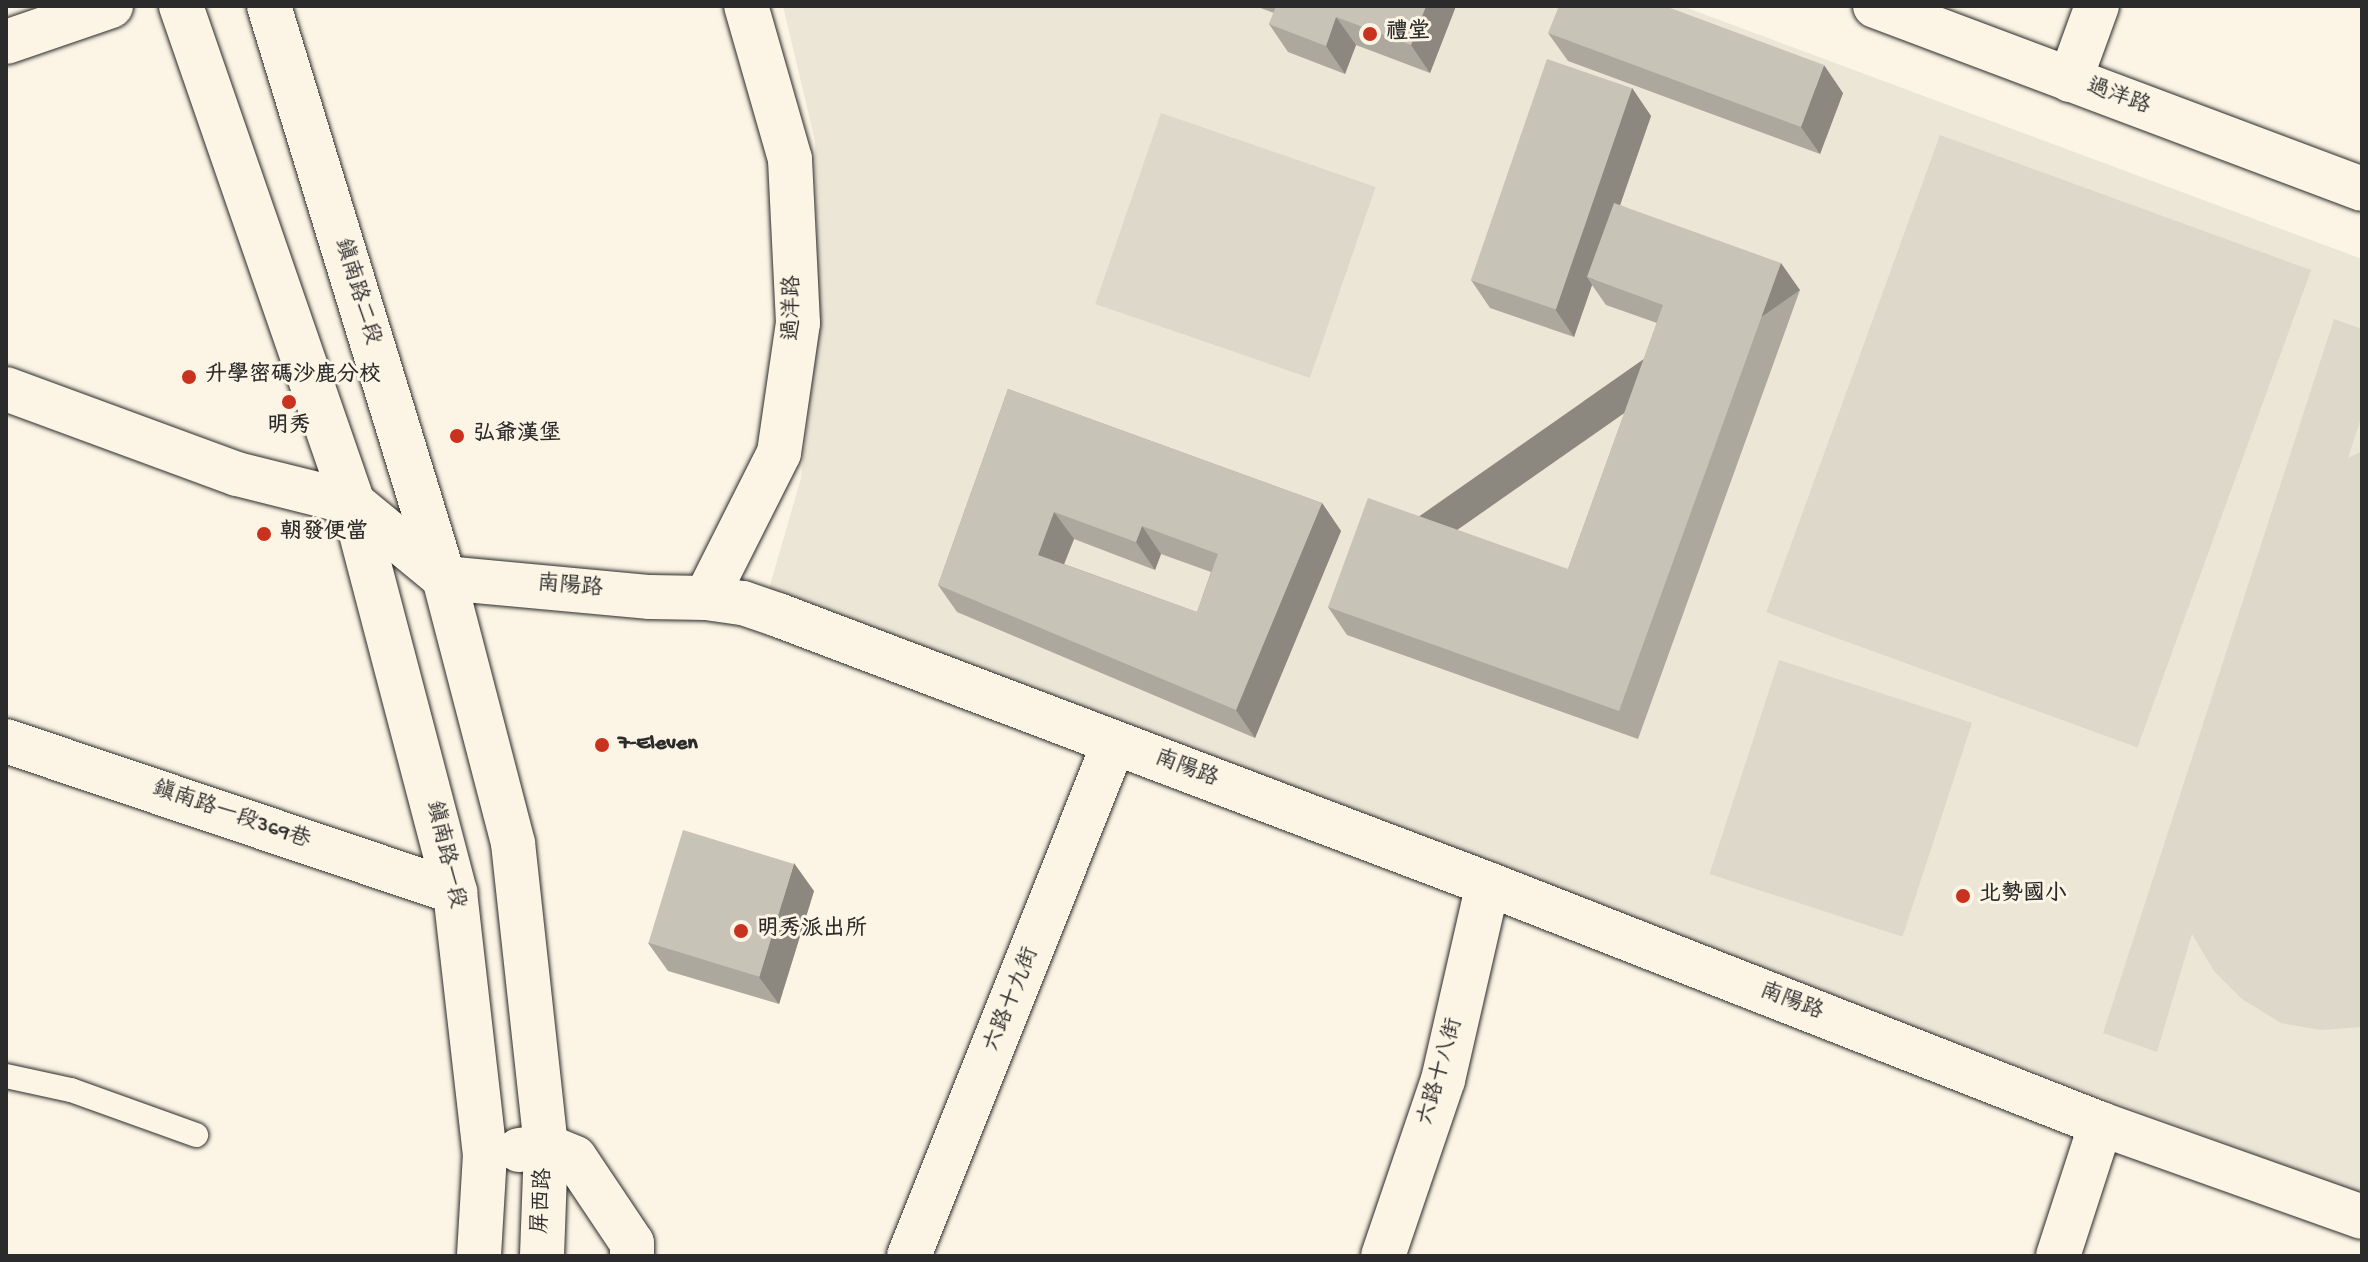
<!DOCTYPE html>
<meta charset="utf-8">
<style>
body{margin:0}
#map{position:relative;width:2368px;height:1262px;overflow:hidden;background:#fcf5e5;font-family:"Gochi Hand","LXGW WenKai TC",sans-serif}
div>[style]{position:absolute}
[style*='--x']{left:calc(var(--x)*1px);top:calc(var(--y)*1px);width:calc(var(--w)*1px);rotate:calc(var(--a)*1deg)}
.built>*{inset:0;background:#ece6d7}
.green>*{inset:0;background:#ded8ca;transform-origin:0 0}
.roads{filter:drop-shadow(0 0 2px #2b2b2b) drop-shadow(0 0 2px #2b2b2b)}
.service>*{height:24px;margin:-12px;padding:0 12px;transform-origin:12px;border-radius:12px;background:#fcf5e5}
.minor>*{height:44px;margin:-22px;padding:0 22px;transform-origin:22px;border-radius:22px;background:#fcf5e5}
.tertiary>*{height:44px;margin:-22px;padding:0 22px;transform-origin:22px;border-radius:22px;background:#fcf5e5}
.wall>*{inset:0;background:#aca89d}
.shaded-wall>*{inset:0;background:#8c8880;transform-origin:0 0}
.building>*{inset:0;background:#c8c3b7;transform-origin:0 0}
.dots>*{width:22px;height:22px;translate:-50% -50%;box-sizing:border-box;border:4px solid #fcf5e5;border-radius:50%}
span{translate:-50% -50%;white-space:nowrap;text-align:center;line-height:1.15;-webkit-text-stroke:6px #fcf5e5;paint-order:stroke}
.poi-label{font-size:22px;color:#2b2b2b;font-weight:700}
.left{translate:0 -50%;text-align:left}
.street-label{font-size:22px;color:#2b2b2b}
.frame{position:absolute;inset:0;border:8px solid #2b2b2b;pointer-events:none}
</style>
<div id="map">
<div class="built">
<i style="clip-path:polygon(783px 6px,1682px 6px,2362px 259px,2362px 1194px,766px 599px,801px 478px,819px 323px,815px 141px)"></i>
</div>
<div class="green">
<i style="left:1161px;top:113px;width:227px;height:202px;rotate:19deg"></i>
<i style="left:1940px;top:135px;width:395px;height:508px;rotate:20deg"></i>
<i style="clip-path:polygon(2334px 319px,2362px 329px,2362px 415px,2348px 458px,2362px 451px,2362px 1027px,2321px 1030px,2281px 1023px,2242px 999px,2214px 971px,2192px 934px,2157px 1052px,2103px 1033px)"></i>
<i style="left:1779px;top:660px;width:203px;height:225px;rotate:18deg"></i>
</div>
<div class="roads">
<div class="service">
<i style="--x:6;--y:1076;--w:66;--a:12.2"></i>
<i style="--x:71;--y:1090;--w:133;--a:19.8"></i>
</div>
<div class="minor">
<i style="--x:1875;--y:6;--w:520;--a:20.59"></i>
<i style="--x:2070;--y:80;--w:79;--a:-70"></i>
<i style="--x:6;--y:389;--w:246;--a:20.2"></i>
<i style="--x:237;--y:474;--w:120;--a:14"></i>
<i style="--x:706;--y:598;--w:162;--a:-63.3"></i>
<i style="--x:779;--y:453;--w:131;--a:-81.7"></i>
<i style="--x:798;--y:323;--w:164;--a:-92.8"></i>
<i style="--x:790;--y:159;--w:159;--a:-106"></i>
<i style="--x:6;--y:741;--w:474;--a:18.6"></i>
<i style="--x:909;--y:1256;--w:552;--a:-68.22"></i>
<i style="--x:1383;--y:1256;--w:186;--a:-71.2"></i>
<i style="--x:1443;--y:1080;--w:201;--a:-77.1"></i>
<i style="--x:2058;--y:1256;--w:139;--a:-72"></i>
</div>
<div class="tertiary">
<i style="--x:181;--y:6;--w:526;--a:70.91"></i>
<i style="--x:353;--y:503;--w:402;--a:75.3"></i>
<i style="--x:455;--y:892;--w:264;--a:83.5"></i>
<i style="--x:485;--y:1154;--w:102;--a:93.4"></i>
<i style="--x:269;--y:6;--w:598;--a:72.99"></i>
<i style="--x:444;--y:578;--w:274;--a:75.4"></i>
<i style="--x:513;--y:843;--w:305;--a:83.8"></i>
<i style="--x:546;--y:1146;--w:110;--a:92.1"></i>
<i style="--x:6;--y:42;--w:111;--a:-18.9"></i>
<i style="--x:353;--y:503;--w:118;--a:39.5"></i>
<i style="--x:444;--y:578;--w:207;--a:5.3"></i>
<i style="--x:650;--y:597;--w:56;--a:1"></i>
<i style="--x:706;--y:598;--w:37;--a:8"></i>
<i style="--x:743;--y:603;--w:37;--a:19"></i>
<i style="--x:778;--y:615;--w:759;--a:20.75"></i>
<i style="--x:1488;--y:884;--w:658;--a:21.38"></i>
<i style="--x:2101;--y:1124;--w:277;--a:19.6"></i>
<i style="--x:519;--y:1150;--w:27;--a:-8"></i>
<i style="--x:546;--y:1146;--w:31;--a:22"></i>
<i style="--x:575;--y:1158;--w:102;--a:56.2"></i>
<i style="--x:632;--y:1243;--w:13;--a:90"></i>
</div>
</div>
<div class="wall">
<i style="clip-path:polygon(1255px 6px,1456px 6px,1430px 73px,1356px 45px,1345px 74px,1288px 52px,1269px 24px,1274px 13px)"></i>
<i style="clip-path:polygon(1548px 33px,1843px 93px,1820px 154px,1568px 61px)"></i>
<i style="clip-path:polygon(1632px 88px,1651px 116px,1620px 205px,1800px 290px,1638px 739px,1347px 635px,1328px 607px,1568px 569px,1657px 323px,1606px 305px,1592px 285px,1574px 337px,1490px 308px,1471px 280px)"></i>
<i style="clip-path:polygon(evenodd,1008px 389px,1322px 503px,1341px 531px,1255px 738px,957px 612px,938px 585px,1008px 389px,1074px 539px,1155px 570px,1161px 554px,1211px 572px,1197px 612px,1064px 564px,1074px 539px)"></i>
<i style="clip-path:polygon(814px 891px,779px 1004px,668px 971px,648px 943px)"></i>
</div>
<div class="shaded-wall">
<i style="clip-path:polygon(1426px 6px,1456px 6px,1430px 73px,1411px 45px)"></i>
<i style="clip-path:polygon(1336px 17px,1356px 45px,1345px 74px,1326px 46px)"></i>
<i style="clip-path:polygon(1824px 65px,1843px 93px,1820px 154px,1801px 127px)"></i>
<i style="clip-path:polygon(1632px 88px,1651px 116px,1594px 280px,1587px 277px,1592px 285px,1574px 337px,1555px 309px)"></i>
<i style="left:1781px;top:263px;width:33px;height:476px;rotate:55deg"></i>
<i style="clip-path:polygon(1322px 503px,1341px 531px,1255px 738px,1236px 710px)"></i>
<i style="clip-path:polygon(1054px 512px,1074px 539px,1057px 582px,1038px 555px)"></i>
<i style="clip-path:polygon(1142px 526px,1161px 554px,1155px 570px,1136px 542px)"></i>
<i style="clip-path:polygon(794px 863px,814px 891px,779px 1004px,759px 977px)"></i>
</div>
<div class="building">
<i style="clip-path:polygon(1276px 6px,1426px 6px,1411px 45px,1336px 17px,1326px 46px,1269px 24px)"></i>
<i style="clip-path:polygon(1559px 6px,1665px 6px,1824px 65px,1801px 127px,1548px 33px)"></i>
<i style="left:1547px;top:59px;width:90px;height:234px;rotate:19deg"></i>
<i style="clip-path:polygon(1614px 203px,1781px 263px,1619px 711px,1328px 607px,1368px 498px,1568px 569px,1663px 305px,1587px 277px)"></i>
<i style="clip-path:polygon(evenodd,1008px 389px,1322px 503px,1236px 710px,938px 585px,1008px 389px,1054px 512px,1136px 542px,1142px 526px,1218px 554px,1197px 612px,1038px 555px,1054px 512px)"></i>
<i style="left:683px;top:830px;width:116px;height:118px;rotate:17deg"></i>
</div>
<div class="dots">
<i style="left:1370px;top:34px;background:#c8321e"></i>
<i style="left:189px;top:377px;background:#c8321e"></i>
<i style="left:289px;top:402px;background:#c8321e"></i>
<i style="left:457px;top:436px;background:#c8321e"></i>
<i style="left:264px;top:534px;background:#c8321e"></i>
<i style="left:602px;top:745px;background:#c8321e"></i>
<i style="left:1963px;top:896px;background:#c8321e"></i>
<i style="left:741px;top:931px;background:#c8321e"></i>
</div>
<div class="poi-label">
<span class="left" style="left:1386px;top:34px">禮堂</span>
<span class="left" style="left:205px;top:377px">升學密碼沙鹿分校</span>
<span style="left:289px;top:428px">明秀</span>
<span class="left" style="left:473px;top:436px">弘爺漢堡</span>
<span class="left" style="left:280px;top:534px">朝發便當</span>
<span class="left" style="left:618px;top:745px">7-Eleven</span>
<span class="left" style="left:1979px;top:896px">北勢國小</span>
<span class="left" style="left:757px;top:931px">明秀派出所</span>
</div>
<div class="street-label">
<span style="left:2118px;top:98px;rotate:20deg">過洋路</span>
<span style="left:356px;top:292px;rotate:73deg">鎮南路二段</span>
<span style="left:794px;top:308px;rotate:-89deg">過洋路</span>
<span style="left:570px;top:588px;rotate:5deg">南陽路</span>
<span style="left:1186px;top:770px;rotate:21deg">南陽路</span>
<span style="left:231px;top:816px;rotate:19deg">鎮南路一段369巷</span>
<span style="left:444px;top:855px;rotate:77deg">鎮南路一段</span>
<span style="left:1013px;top:1000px;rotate:-68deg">六路十九街</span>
<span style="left:1791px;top:1003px;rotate:21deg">南陽路</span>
<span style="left:1442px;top:1072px;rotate:-74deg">六路十八街</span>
<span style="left:544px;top:1201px;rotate:-87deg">屏西路</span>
</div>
<div class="frame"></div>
</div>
